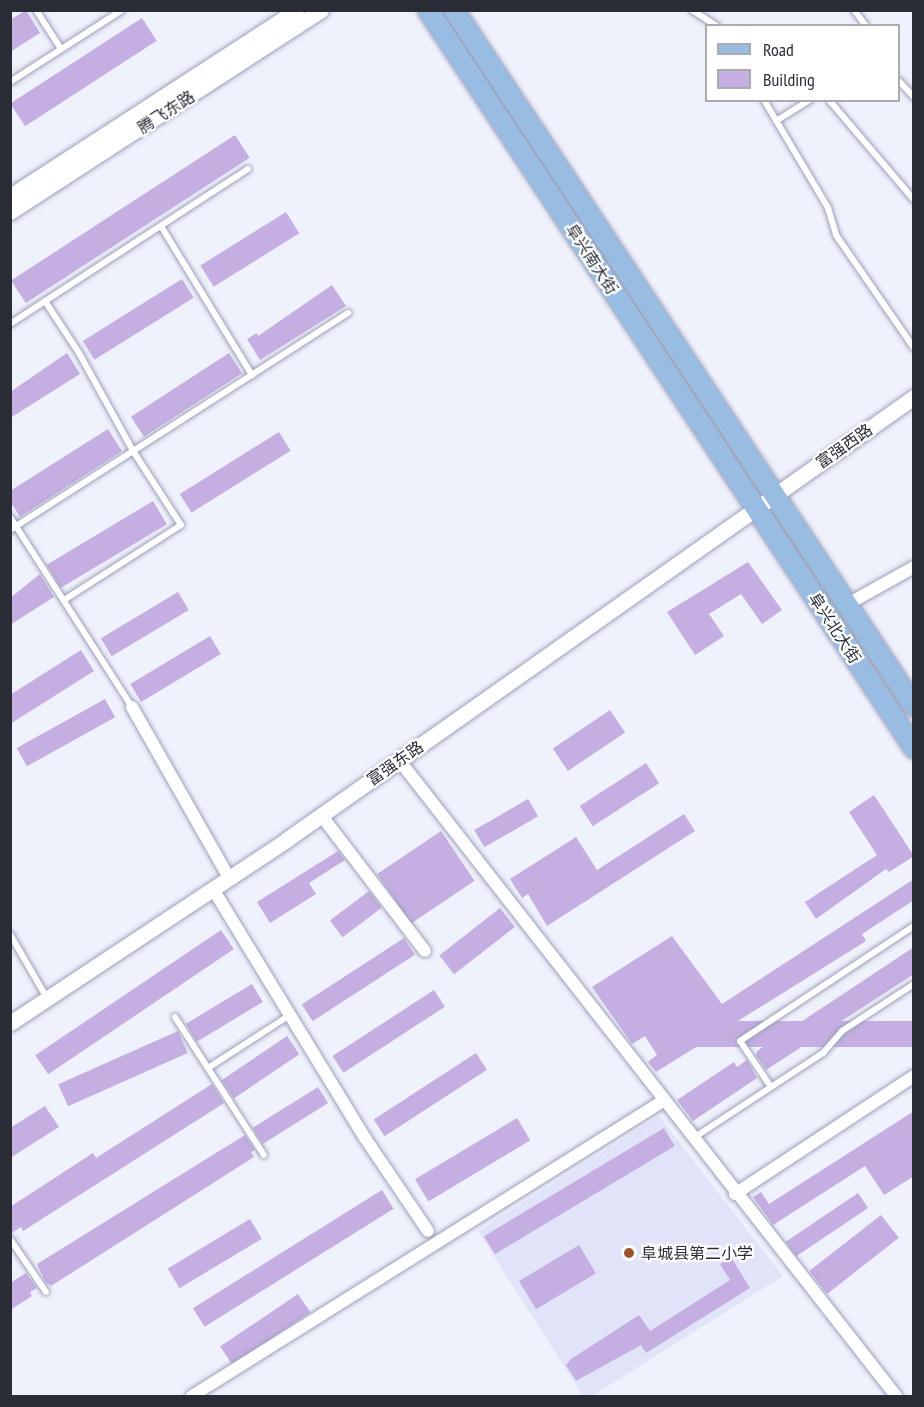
<!DOCTYPE html>
<meta charset="utf-8">
<style>
body{margin:0}
#map{position:relative;width:924px;height:1407px;overflow:hidden;background:#eff1fc;font-family:"PT Sans Narrow","Noto Sans SC",sans-serif}
div>[style]{position:absolute}
[style*='--x']{left:calc(var(--x)*1px);top:calc(var(--y)*1px);width:calc(var(--w)*1px);rotate:calc(var(--a)*1deg)}
.built>*{inset:0;background:#e1e4f9}
.building>*{inset:0;background:#c5afe2;transform-origin:0 0}
.roads{filter:drop-shadow(0 0 2px #9da1ba) drop-shadow(0 0 2px #9da1ba)}
.service>*{height:6px;margin:-3px;padding:0 3px;transform-origin:3px;border-radius:3px;background:#fff}
.minor>*{height:12px;margin:-6px;padding:0 6px;transform-origin:6px;border-radius:6px;background:#fff}
.tertiary>*{height:15px;margin:-7.5px;padding:0 7.5px;transform-origin:7.5px;border-radius:7.5px;background:#fff}
.primary>*{height:20px;margin:-10px;padding:0 10px;transform-origin:10px;border-radius:10px;background:#99bce3}
.dots>*{width:16px;height:16px;translate:-50% -50%;box-sizing:border-box;border:3px solid #fff;border-radius:50%}
span{translate:-50% -50%;white-space:nowrap;text-align:center;line-height:1.15;-webkit-text-stroke:4.5px #fff;paint-order:stroke}
.street-label{font-size:16px;color:#2a2c36}
.poi-label{font-size:16px;color:#2a2c36}
.left{translate:0 -50%;text-align:left}
.frame{position:absolute;inset:0;border:12px solid #2a2c36;pointer-events:none}
.legend{position:absolute;left:705px;top:24px;width:195px;height:78px;box-sizing:border-box;background:#fff;border:2px solid #aaabaf;margin:0;padding:8px 10px;list-style:none;font-size:18px;color:#2a2c36}
.legend li{display:flex;align-items:center;gap:12px;height:30px}
.legend b{width:30px;border:2px solid #aaabaf}
</style>
<div id="map">
<div class="built">
<i style="clip-path:polygon(659px 1116px,783px 1276px,592px 1396px,583px 1396px,478px 1231px)"></i>
</div>
<div class="building">
<i style="clip-path:polygon(26px 10px,40px 33px,10px 52px,10px 20px)"></i>
<i style="left:142px;top:18px;width:27px;height:157px;rotate:57deg"></i>
<i style="left:235px;top:135px;width:27px;height:267px;rotate:57deg"></i>
<i style="left:286px;top:212px;width:25px;height:101px;rotate:58deg"></i>
<i style="left:182px;top:279px;width:22px;height:117px;rotate:58deg"></i>
<i style="clip-path:polygon(332px 285px,346px 306px,260px 360px,247px 339px,257px 333px,258px 336px)"></i>
<i style="clip-path:polygon(67px 353px,80px 374px,10px 418px,10px 392px)"></i>
<i style="left:229px;top:353px;width:24px;height:117px;rotate:57deg"></i>
<i style="clip-path:polygon(108px 429px,122px 451px,20px 517px,10px 501px,10px 491px)"></i>
<i style="left:279px;top:432px;width:22px;height:117px;rotate:58deg"></i>
<i style="left:153px;top:501px;width:27px;height:124px;rotate:59deg"></i>
<i style="clip-path:polygon(748px 562px,782px 610px,762px 624px,741px 594px,709px 614px,724px 636px,695px 655px,667px 612px)"></i>
<i style="clip-path:polygon(40px 574px,54px 597px,10px 625px,10px 598px)"></i>
<i style="left:178px;top:592px;width:21px;height:90px;rotate:59deg"></i>
<i style="left:210px;top:636px;width:21px;height:93px;rotate:59deg"></i>
<i style="clip-path:polygon(81px 650px,94px 671px,10px 724px,10px 695px)"></i>
<i style="left:105px;top:699px;width:21px;height:101px;rotate:61deg"></i>
<i style="left:610px;top:710px;width:27px;height:69px;rotate:56deg"></i>
<i style="left:646px;top:763px;width:24px;height:79px;rotate:57deg"></i>
<i style="clip-path:polygon(874px 795px,914px 856px,889px 872px,886px 869px,816px 919px,805px 902px,877px 855px,849px 812px)"></i>
<i style="left:528px;top:799px;width:20px;height:62px;rotate:60deg"></i>
<i style="clip-path:polygon(684px 814px,695px 831px,547px 926px,528px 894px,522px 898px,510px 879px,576px 837px,597px 870px)"></i>
<i style="left:441px;top:831px;width:60px;height:77px;rotate:56deg"></i>
<i style="clip-path:polygon(338px 851px,345px 860px,309px 883px,316px 894px,270px 923px,257px 902px)"></i>
<i style="clip-path:polygon(914px 879px,914px 900px,862px 934px,866px 941px,656px 1072px,648px 1062px,657px 1055px,645px 1036px,632px 1044px,592px 987px,672px 936px,722px 1004px)"></i>
<i style="left:369px;top:891px;width:21px;height:49px;rotate:53deg"></i>
<i style="left:500px;top:908px;width:24px;height:77px;rotate:52deg"></i>
<i style="left:221px;top:930px;width:23px;height:224px;rotate:56deg"></i>
<i style="left:404px;top:938px;width:20px;height:122px;rotate:57deg"></i>
<i style="clip-path:polygon(914px 947px,914px 974px,766px 1070px,756px 1055px,757px 1051px)"></i>
<i style="left:252px;top:984px;width:21px;height:77px;rotate:59deg"></i>
<i style="left:434px;top:990px;width:20px;height:121px;rotate:57deg"></i>
<i style="left:914px;top:1021px;width:26px;height:235px;rotate:90deg"></i>
<i style="left:178px;top:1031px;width:24px;height:131px;rotate:66deg"></i>
<i style="left:287px;top:1036px;width:22px;height:79px;rotate:56deg"></i>
<i style="left:476px;top:1053px;width:20px;height:122px;rotate:57deg"></i>
<i style="clip-path:polygon(747px 1060px,757px 1078px,693px 1121px,677px 1100px,734px 1062px,737px 1067px)"></i>
<i style="clip-path:polygon(212px 1084px,224px 1103px,221px 1105px,23px 1231px,21px 1227px,10px 1234px,10px 1207px,93px 1153px,96px 1158px)"></i>
<i style="left:318px;top:1087px;width:19px;height:77px;rotate:58deg"></i>
<i style="clip-path:polygon(45px 1106px,59px 1127px,10px 1158px,10px 1128px)"></i>
<i style="clip-path:polygon(914px 1111px,914px 1176px,884px 1195px,865px 1166px,773px 1225px,753px 1197px,761px 1192px,769px 1204px)"></i>
<i style="left:517px;top:1118px;width:26px;height:119px;rotate:59deg"></i>
<i style="left:664px;top:1128px;width:21px;height:210px;rotate:59deg"></i>
<i style="clip-path:polygon(245px 1135px,255px 1150px,251px 1152px,254px 1157px,51px 1286px,45px 1282px,37px 1264px)"></i>
<i style="left:382px;top:1190px;width:22px;height:223px;rotate:58deg"></i>
<i style="left:858px;top:1193px;width:18px;height:87px;rotate:56deg"></i>
<i style="left:881px;top:1215px;width:29px;height:91px;rotate:52deg"></i>
<i style="left:250px;top:1219px;width:23px;height:96px;rotate:59deg"></i>
<i style="left:579px;top:1245px;width:33px;height:70px;rotate:59deg"></i>
<i style="clip-path:polygon(731px 1257px,750px 1288px,646px 1353px,641px 1345px,576px 1381px,566px 1365px,571px 1359px,639px 1315px,650px 1331px,730px 1280px,720px 1264px)"></i>
<i style="clip-path:polygon(26px 1273px,37px 1288px,30px 1292px,32px 1296px,10px 1310px,10px 1283px)"></i>
<i style="left:298px;top:1294px;width:22px;height:94px;rotate:56deg"></i>
</div>
<div class="roads">
<div class="service">
<i style="--x:36;--y:10;--w:46;--a:57.3"></i>
<i style="--x:692;--y:10;--w:30;--a:33"></i>
<i style="--x:854;--y:10;--w:20;--a:53"></i>
<i style="--x:898;--y:80;--w:23;--a:47"></i>
<i style="--x:10;--y:82;--w:133;--a:-32.7"></i>
<i style="--x:764;--y:100;--w:126;--a:59.3"></i>
<i style="--x:828;--y:208;--w:28;--a:73"></i>
<i style="--x:836;--y:235;--w:137;--a:55.4"></i>
<i style="--x:829;--y:100;--w:131;--a:49.6"></i>
<i style="--x:776;--y:121;--w:40;--a:-32"></i>
<i style="--x:161;--y:226;--w:175;--a:58.6"></i>
<i style="--x:45;--y:301;--w:62;--a:56.8"></i>
<i style="--x:79;--y:353;--w:112;--a:61.1"></i>
<i style="--x:133;--y:451;--w:88;--a:57"></i>
<i style="--x:181;--y:525;--w:139;--a:147.3"></i>
<i style="--x:10;--y:324;--w:284;--a:-33.1"></i>
<i style="--x:10;--y:517;--w:226;--a:57.3"></i>
<i style="--x:10;--y:530;--w:402;--a:-32.7"></i>
<i style="--x:10;--y:934;--w:74;--a:60"></i>
<i style="--x:175;--y:1017;--w:164;--a:57.2"></i>
<i style="--x:208;--y:1068;--w:98;--a:-32.9"></i>
<i style="--x:771;--y:1087;--w:55;--a:-124"></i>
<i style="--x:740;--y:1041;--w:209;--a:-33.5"></i>
<i style="--x:692;--y:1139;--w:157;--a:-33.3"></i>
<i style="--x:823;--y:1053;--w:29;--a:-49"></i>
<i style="--x:842;--y:1031;--w:86;--a:-33.1"></i>
<i style="--x:10;--y:1239;--w:64;--a:55.8"></i>
</div>
<div class="minor">
<i style="--x:846;--y:605;--w:78;--a:-29.2"></i>
<i style="--x:132;--y:707;--w:197;--a:60.4"></i>
<i style="--x:399;--y:760;--w:807;--a:51.99"></i>
<i style="--x:321;--y:815;--w:171;--a:52.6"></i>
<i style="--x:213;--y:889;--w:292;--a:58.6"></i>
<i style="--x:365;--y:1138;--w:112;--a:55.9"></i>
<i style="--x:735;--y:1194;--w:214;--a:-33.4"></i>
<i style="--x:192;--y:1396;--w:556;--a:-32.06"></i>
</div>
<div class="tertiary">
<i style="--x:10;--y:196;--w:341;--a:-33"></i>
<i style="--x:10;--y:212;--w:371;--a:-33"></i>
<i style="--x:10;--y:1023;--w:331;--a:-33.5"></i>
<i style="--x:286;--y:840;--w:769;--a:-35.2"></i>
</div>
<div class="primary">
<i style="--x:428;--y:10;--w:884;--a:56.63"></i>
<i style="--x:454;--y:10;--w:834;--a:56.54"></i>
</div>
</div>
<div class="dots">
<i style="left:629px;top:1253px;background:#9b542d"></i>
</div>
<div class="street-label">
<span style="left:166px;top:112px;rotate:-33deg">腾飞东路</span>
<span style="left:592px;top:259px;rotate:57deg">阜兴南大街</span>
<span style="left:844px;top:446px;rotate:-35deg">富强西路</span>
<span style="left:835px;top:628px;rotate:57deg">阜兴北大街</span>
<span style="left:395px;top:763px;rotate:-35deg">富强东路</span>
</div>
<div class="poi-label">
<span class="left" style="left:641px;top:1253px">阜城县第二小学</span>
</div>
<div class="frame"></div>
<ul class="legend">
<li><b style="height:8px;background:#99bce3"></b>Road</li>
<li><b style="height:16px;background:#c5afe2"></b>Building</li>
</ul>
</div>
